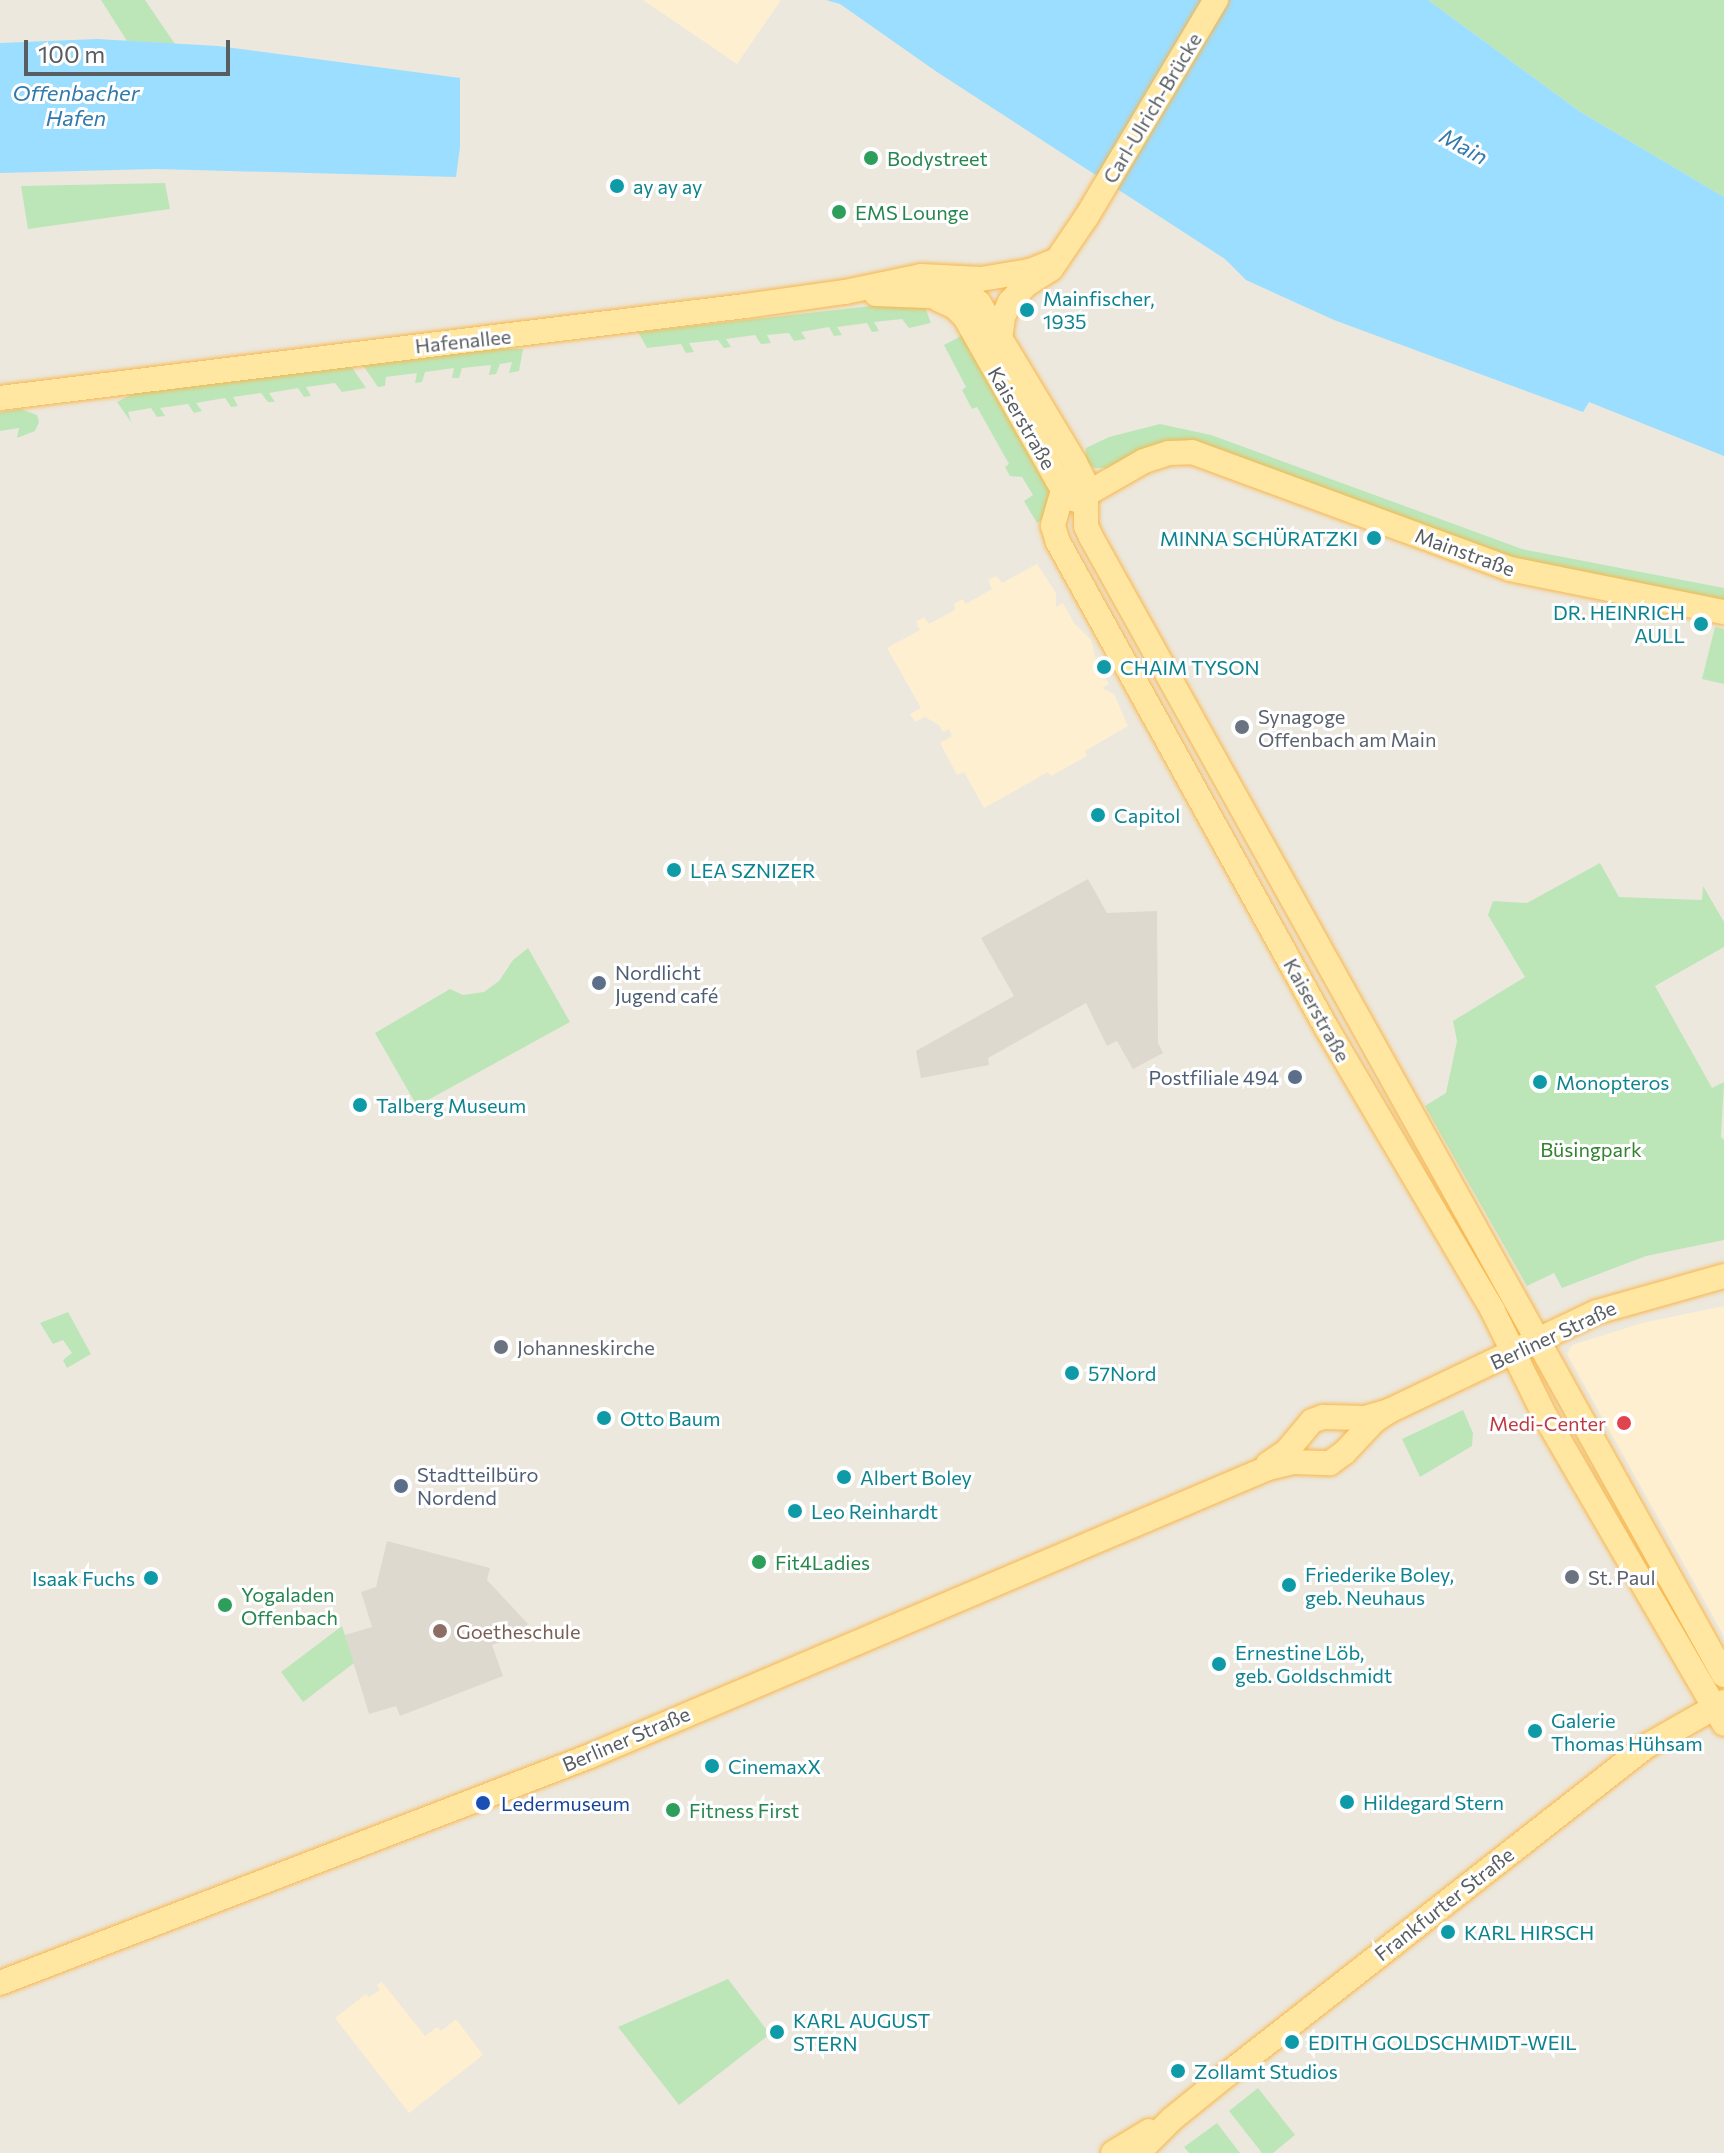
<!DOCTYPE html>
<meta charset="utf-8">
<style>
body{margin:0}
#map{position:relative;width:1724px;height:2153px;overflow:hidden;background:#ece8de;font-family:Commissioner,sans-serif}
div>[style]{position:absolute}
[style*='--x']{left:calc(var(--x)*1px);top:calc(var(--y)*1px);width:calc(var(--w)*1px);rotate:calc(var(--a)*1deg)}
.commercial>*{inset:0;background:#ffefd1}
.education>*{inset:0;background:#ded9cf}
.green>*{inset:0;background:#bde6b8}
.water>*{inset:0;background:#9cdeff}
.roads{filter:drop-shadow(0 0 2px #f9b64a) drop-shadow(0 0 2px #f9b64a)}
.major>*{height:24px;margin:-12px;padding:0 12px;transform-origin:12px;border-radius:12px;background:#ffe6a1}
.dots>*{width:22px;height:22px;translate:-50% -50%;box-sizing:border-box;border:4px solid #fff;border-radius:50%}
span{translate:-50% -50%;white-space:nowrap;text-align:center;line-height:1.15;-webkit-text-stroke:6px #fff;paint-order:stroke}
.street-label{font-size:20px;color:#585d61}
.leisure-label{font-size:20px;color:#27864d}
.left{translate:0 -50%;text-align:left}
.culture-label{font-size:20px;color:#0d838f}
.right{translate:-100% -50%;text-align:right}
.worship-label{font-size:20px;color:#5b616d}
.service-label{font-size:20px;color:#4e5e75}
.park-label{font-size:20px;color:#33822e}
.health-label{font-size:20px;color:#be3a42}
.education-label{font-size:20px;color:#785e54}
.transit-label{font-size:20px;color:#164399}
.water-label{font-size:22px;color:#327aad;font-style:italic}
.scale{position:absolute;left:24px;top:40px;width:206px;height:36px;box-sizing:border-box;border:4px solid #585d61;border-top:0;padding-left:10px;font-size:24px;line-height:28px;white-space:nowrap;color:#585d61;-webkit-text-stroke:6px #fff;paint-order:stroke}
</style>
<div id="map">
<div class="commercial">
<i style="clip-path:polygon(643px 0,781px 0,737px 64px)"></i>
<i style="clip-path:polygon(1037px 564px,1056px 593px,1056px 607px,1063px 603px,1074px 623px,1091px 640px,1097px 664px,1109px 684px,1102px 688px,1114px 694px,1128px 726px,1085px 751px,1087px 756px,1051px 776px,1048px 772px,984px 808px,964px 772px,957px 775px,940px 743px,952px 736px,949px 729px,943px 732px,939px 725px,925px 717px,915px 722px,910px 714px,921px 708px,887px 648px,920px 630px,916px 622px,924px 617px,929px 624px,955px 610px,954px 604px,962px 599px,966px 604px,992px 589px,988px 580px,996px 576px,1002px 583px)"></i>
<i style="clip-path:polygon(1724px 1306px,1724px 1636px,1567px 1354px,1572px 1345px,1642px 1323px)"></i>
<i style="clip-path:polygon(382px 1982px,425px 2036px,437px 2027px,441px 2031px,456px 2019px,483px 2055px,409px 2113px,335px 2018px,366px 1994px,369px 1997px,380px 1990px,377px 1985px)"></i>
</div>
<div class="education">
<i style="clip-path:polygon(1088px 879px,1107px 913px,1157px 911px,1158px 1043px,1163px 1053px,1133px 1069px,1117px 1041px,1107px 1046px,1086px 1003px,988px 1058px,989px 1065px,921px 1078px,916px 1051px,1014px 996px,981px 938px)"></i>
<i style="clip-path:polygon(387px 1541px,490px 1568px,487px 1580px,528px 1624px,516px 1636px,492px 1645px,503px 1676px,400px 1716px,396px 1706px,369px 1714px,345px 1635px,372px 1627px,361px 1592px,376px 1587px)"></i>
</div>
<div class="green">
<i style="clip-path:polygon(101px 0,145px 0,175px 44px,127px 41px)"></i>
<i style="clip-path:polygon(1428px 0,1724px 0,1724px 197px,1579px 111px)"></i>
<i style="clip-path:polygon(165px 183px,170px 209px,28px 229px,21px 186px)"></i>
<i style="clip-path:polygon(889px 304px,925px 307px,931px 323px,909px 328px,902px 319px,874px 322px,879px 331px,872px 332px,867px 323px,837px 327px,842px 335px,834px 336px,829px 327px,801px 332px,806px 339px,794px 341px,789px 333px,767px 335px,771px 343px,761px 344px,755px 335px,726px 339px,731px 347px,724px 348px,718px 340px,689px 343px,694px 352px,686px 353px,681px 344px,647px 348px,638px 332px)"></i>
<i style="clip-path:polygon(963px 335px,1052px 494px,1044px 518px,1037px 523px,1024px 501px,1033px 495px,1022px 477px,1010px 476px,1005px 467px,1009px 464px,977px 407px,972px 409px,962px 390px,966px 387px,944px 345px)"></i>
<i style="clip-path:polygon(472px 348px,523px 349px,519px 371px,509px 373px,512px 362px,500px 364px,496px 374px,489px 375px,491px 365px,462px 368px,459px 378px,452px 378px,454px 368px,425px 372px,422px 382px,415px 383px,417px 373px,386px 377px,385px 386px,378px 387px,360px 361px)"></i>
<i style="clip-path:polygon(349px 363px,366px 388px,342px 392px,335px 383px,306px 387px,311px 396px,304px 397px,298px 388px,269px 393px,275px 402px,268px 402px,261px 393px,233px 397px,238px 406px,231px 407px,225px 398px,196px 403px,202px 411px,194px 413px,188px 404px,160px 408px,165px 416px,157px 417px,151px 408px,128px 412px,131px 422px,117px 402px,134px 393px)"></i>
<i style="clip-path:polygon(21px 409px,37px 415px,39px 422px,35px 431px,17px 438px,19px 428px,0 431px,0 412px)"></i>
<i style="clip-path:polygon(1160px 424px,1211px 435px,1522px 549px,1724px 588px,1724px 604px,1516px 562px,1187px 442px,1109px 468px,1094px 468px,1085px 461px,1086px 448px,1109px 437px)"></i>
<i style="clip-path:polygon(1715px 627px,1724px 629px,1724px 684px,1702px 679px)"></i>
<i style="clip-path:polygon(1600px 863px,1619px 897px,1702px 900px,1703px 886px,1724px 922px,1724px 947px,1655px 986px,1712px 1088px,1724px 1082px,1721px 1137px,1724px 1140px,1724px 1240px,1646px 1256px,1562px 1288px,1554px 1273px,1527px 1286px,1425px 1106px,1446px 1093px,1457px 1041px,1453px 1021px,1525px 977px,1488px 915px,1493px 901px,1527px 903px)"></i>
<i style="clip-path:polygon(528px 948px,570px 1022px,417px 1106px,375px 1033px,450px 989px,463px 995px,484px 992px,499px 981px,513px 960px)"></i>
<i style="clip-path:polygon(68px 1312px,91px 1354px,67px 1368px,63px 1360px,72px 1353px,63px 1340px,53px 1344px,40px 1323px)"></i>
<i style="clip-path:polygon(1463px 1410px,1473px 1433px,1472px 1446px,1420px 1477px,1402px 1439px)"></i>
<i style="clip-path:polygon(342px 1626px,354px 1663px,303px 1702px,281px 1672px)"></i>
<i style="clip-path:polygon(728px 1979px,770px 2034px,679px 2105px,618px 2027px)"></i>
<i style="clip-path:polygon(1258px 2088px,1295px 2135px,1273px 2153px,1262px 2153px,1229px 2111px)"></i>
<i style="clip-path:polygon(1217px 2123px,1240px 2153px,1189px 2153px,1184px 2147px)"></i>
</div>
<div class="water">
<i style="clip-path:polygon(826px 0,1428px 0,1579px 111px,1724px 197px,1724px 456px,1589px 402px,1583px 412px,1334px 320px,1246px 280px,1225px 259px,937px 72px,840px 4px)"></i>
<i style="clip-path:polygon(97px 39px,218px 46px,460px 78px,460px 147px,456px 177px,156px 169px,0 173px,0 43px)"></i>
</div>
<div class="roads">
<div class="major">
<i style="--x:951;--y:278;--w:38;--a:42"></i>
<i style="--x:979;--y:303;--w:187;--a:59"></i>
<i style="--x:1075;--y:463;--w:25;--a:63"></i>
<i style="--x:1086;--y:485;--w:41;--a:90"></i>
<i style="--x:1086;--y:526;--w:12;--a:66"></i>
<i style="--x:1091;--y:537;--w:1302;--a:60.92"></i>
<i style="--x:876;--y:294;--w:75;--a:2.3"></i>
<i style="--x:938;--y:299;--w:19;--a:25"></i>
<i style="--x:955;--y:307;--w:14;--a:45"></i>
<i style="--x:965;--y:317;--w:199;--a:60.5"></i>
<i style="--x:1063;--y:490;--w:13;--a:42"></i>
<i style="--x:1000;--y:339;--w:22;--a:-82"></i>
<i style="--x:1003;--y:317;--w:17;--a:-65"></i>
<i style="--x:1010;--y:302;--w:25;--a:-47"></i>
<i style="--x:1027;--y:284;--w:28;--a:-32"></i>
<i style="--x:1051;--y:269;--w:64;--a:-55.8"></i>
<i style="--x:1087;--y:216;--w:252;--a:-59.2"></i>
<i style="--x:0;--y:398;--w:751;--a:-7.04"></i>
<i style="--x:745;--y:306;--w:101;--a:-8"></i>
<i style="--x:845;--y:292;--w:78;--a:-11.9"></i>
<i style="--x:921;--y:276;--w:60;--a:2.9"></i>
<i style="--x:981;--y:279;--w:50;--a:-9.3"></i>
<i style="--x:1030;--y:271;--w:29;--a:-22"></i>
<i style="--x:1063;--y:490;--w:37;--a:106"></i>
<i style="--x:1053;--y:526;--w:17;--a:73"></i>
<i style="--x:1058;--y:542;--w:554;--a:61.08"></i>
<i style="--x:1326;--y:1027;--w:329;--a:59.5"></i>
<i style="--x:1493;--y:1311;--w:117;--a:63.7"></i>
<i style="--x:1545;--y:1416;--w:356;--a:59.8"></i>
<i style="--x:1076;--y:500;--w:78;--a:-29.8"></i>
<i style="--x:1144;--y:461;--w:26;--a:-18"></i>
<i style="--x:1169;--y:453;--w:23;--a:-2"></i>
<i style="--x:1192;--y:452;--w:339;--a:20.2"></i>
<i style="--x:1510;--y:569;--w:218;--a:11.4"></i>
<i style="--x:1268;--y:1464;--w:22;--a:-34"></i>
<i style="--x:1286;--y:1452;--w:40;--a:-50"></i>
<i style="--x:1312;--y:1421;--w:12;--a:-20"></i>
<i style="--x:1323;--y:1417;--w:42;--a:1.4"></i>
<i style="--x:1365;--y:1418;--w:25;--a:-16"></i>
<i style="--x:1389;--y:1411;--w:230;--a:-25.5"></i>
<i style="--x:1597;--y:1312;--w:132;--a:-15.8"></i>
<i style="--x:0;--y:1983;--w:632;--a:-21.04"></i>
<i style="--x:590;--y:1756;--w:737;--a:-23.01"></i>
<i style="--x:1268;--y:1468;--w:26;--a:-13"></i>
<i style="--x:1293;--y:1462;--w:37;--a:2"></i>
<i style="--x:1330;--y:1463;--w:17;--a:-36"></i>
<i style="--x:1344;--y:1453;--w:44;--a:-46.8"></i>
<i style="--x:1374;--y:1421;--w:18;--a:-34"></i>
<i style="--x:1113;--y:2153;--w:42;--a:-31.4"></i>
<i style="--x:1138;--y:2153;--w:48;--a:-45"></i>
<i style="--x:1172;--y:2119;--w:68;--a:-39.1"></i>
<i style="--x:1225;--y:2076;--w:534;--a:-38.07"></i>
<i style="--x:1645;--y:1747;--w:91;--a:-29.7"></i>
</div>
</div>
<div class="dots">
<i style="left:871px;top:158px;background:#2e9e5b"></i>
<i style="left:617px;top:186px;background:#0f9aa8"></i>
<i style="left:839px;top:212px;background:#2e9e5b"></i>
<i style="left:1027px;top:310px;background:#0f9aa8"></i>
<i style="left:1374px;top:538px;background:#0f9aa8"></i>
<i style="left:1701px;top:624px;background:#0f9aa8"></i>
<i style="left:1104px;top:667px;background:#0f9aa8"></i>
<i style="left:1242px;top:727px;background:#6b7280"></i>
<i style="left:1098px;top:815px;background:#0f9aa8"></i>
<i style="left:674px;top:870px;background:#0f9aa8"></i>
<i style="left:599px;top:983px;background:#5c6f8a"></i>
<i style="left:1295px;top:1077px;background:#5c6f8a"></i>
<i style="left:1540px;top:1082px;background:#0f9aa8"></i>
<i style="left:360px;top:1105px;background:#0f9aa8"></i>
<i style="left:501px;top:1347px;background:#6b7280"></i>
<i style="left:1072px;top:1373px;background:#0f9aa8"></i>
<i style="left:604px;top:1418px;background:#0f9aa8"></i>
<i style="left:1624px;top:1423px;background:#e0444e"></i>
<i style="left:844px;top:1477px;background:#0f9aa8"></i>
<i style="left:401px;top:1486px;background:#5c6f8a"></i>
<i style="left:795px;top:1511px;background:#0f9aa8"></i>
<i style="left:759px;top:1562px;background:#2e9e5b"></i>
<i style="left:1572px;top:1577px;background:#6b7280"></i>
<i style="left:151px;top:1578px;background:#0f9aa8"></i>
<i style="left:1289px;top:1585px;background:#0f9aa8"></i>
<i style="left:225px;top:1605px;background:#2e9e5b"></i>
<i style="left:440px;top:1631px;background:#8d6e63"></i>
<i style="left:1219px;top:1664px;background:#0f9aa8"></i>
<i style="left:1535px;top:1731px;background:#0f9aa8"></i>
<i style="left:712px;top:1766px;background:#0f9aa8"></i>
<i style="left:1347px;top:1802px;background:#0f9aa8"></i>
<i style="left:483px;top:1803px;background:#1a4fb4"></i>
<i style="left:673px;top:1810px;background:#2e9e5b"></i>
<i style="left:1448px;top:1932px;background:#0f9aa8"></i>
<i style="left:777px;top:2032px;background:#0f9aa8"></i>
<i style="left:1292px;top:2042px;background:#0f9aa8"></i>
<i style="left:1178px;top:2071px;background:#0f9aa8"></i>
</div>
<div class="street-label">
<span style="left:1152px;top:108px;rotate:-59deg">Carl-Ulrich-Brücke</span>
<span style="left:463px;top:341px;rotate:-6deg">Hafenallee</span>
<span style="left:1022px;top:418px;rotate:60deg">Kaiserstraße</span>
<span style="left:1465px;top:552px;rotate:20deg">Mainstraße</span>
<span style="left:1317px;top:1010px;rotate:61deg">Kaiserstraße</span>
<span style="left:1553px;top:1335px;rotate:-25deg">Berliner Straße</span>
<span style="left:626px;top:1739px;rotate:-23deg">Berliner Straße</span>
<span style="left:1444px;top:1904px;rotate:-38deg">Frankfurter Straße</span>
</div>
<div class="leisure-label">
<span class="left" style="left:887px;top:158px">Bodystreet</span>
<span class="left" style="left:855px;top:212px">EMS Lounge</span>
<span class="left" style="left:775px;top:1562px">Fit4Ladies</span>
<span class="left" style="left:241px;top:1606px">Yogaladen<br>Offenbach</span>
<span class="left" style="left:689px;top:1810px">Fitness First</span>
</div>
<div class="culture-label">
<span class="left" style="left:633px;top:186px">ay ay ay</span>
<span class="left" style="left:1043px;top:310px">Mainfischer,<br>1935</span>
<span class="right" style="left:1358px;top:538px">MINNA SCHÜRATZKI</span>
<span class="right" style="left:1685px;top:624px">DR. HEINRICH<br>AULL</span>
<span class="left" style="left:1120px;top:667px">CHAIM TYSON</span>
<span class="left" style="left:1114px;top:815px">Capitol</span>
<span class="left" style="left:690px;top:870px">LEA SZNIZER</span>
<span class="left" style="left:1556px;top:1082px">Monopteros</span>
<span class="left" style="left:376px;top:1105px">Talberg Museum</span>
<span class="left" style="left:1088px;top:1373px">57Nord</span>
<span class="left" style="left:620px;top:1418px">Otto Baum</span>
<span class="left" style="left:860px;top:1477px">Albert Boley</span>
<span class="left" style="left:811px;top:1511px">Leo Reinhardt</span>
<span class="left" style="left:1305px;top:1586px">Friederike Boley,<br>geb. Neuhaus</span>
<span class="right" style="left:135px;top:1578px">Isaak Fuchs</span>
<span class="left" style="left:1235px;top:1664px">Ernestine Löb,<br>geb. Goldschmidt</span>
<span class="left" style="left:1551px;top:1732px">Galerie<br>Thomas Hühsam</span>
<span class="left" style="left:728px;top:1766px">CinemaxX</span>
<span class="left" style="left:1363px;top:1802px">Hildegard Stern</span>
<span class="left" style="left:1464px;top:1932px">KARL HIRSCH</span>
<span class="left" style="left:793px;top:2032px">KARL AUGUST<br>STERN</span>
<span class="left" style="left:1308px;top:2042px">EDITH GOLDSCHMIDT-WEIL</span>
<span class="left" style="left:1194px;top:2071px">Zollamt Studios</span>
</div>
<div class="worship-label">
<span class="left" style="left:1258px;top:728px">Synagoge<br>Offenbach am Main</span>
<span class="left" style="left:517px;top:1347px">Johanneskirche</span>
<span class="left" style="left:1588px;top:1577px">St. Paul</span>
</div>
<div class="service-label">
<span class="left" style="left:615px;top:984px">Nordlicht<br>Jugend café</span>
<span class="right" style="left:1279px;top:1077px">Postfiliale 494</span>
<span class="left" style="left:417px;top:1486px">Stadtteilbüro<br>Nordend</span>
</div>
<div class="park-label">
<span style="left:1591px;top:1149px">Büsingpark</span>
</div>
<div class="health-label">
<span class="right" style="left:1606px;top:1423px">Medi-Center</span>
</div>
<div class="education-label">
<span class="left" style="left:456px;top:1631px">Goetheschule</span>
</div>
<div class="transit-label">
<span class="left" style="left:501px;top:1803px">Ledermuseum</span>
</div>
<div class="water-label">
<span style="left:76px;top:105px">Offenbacher<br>Hafen</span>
<span style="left:1464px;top:146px;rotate:29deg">Main</span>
</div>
<div class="scale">100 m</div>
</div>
